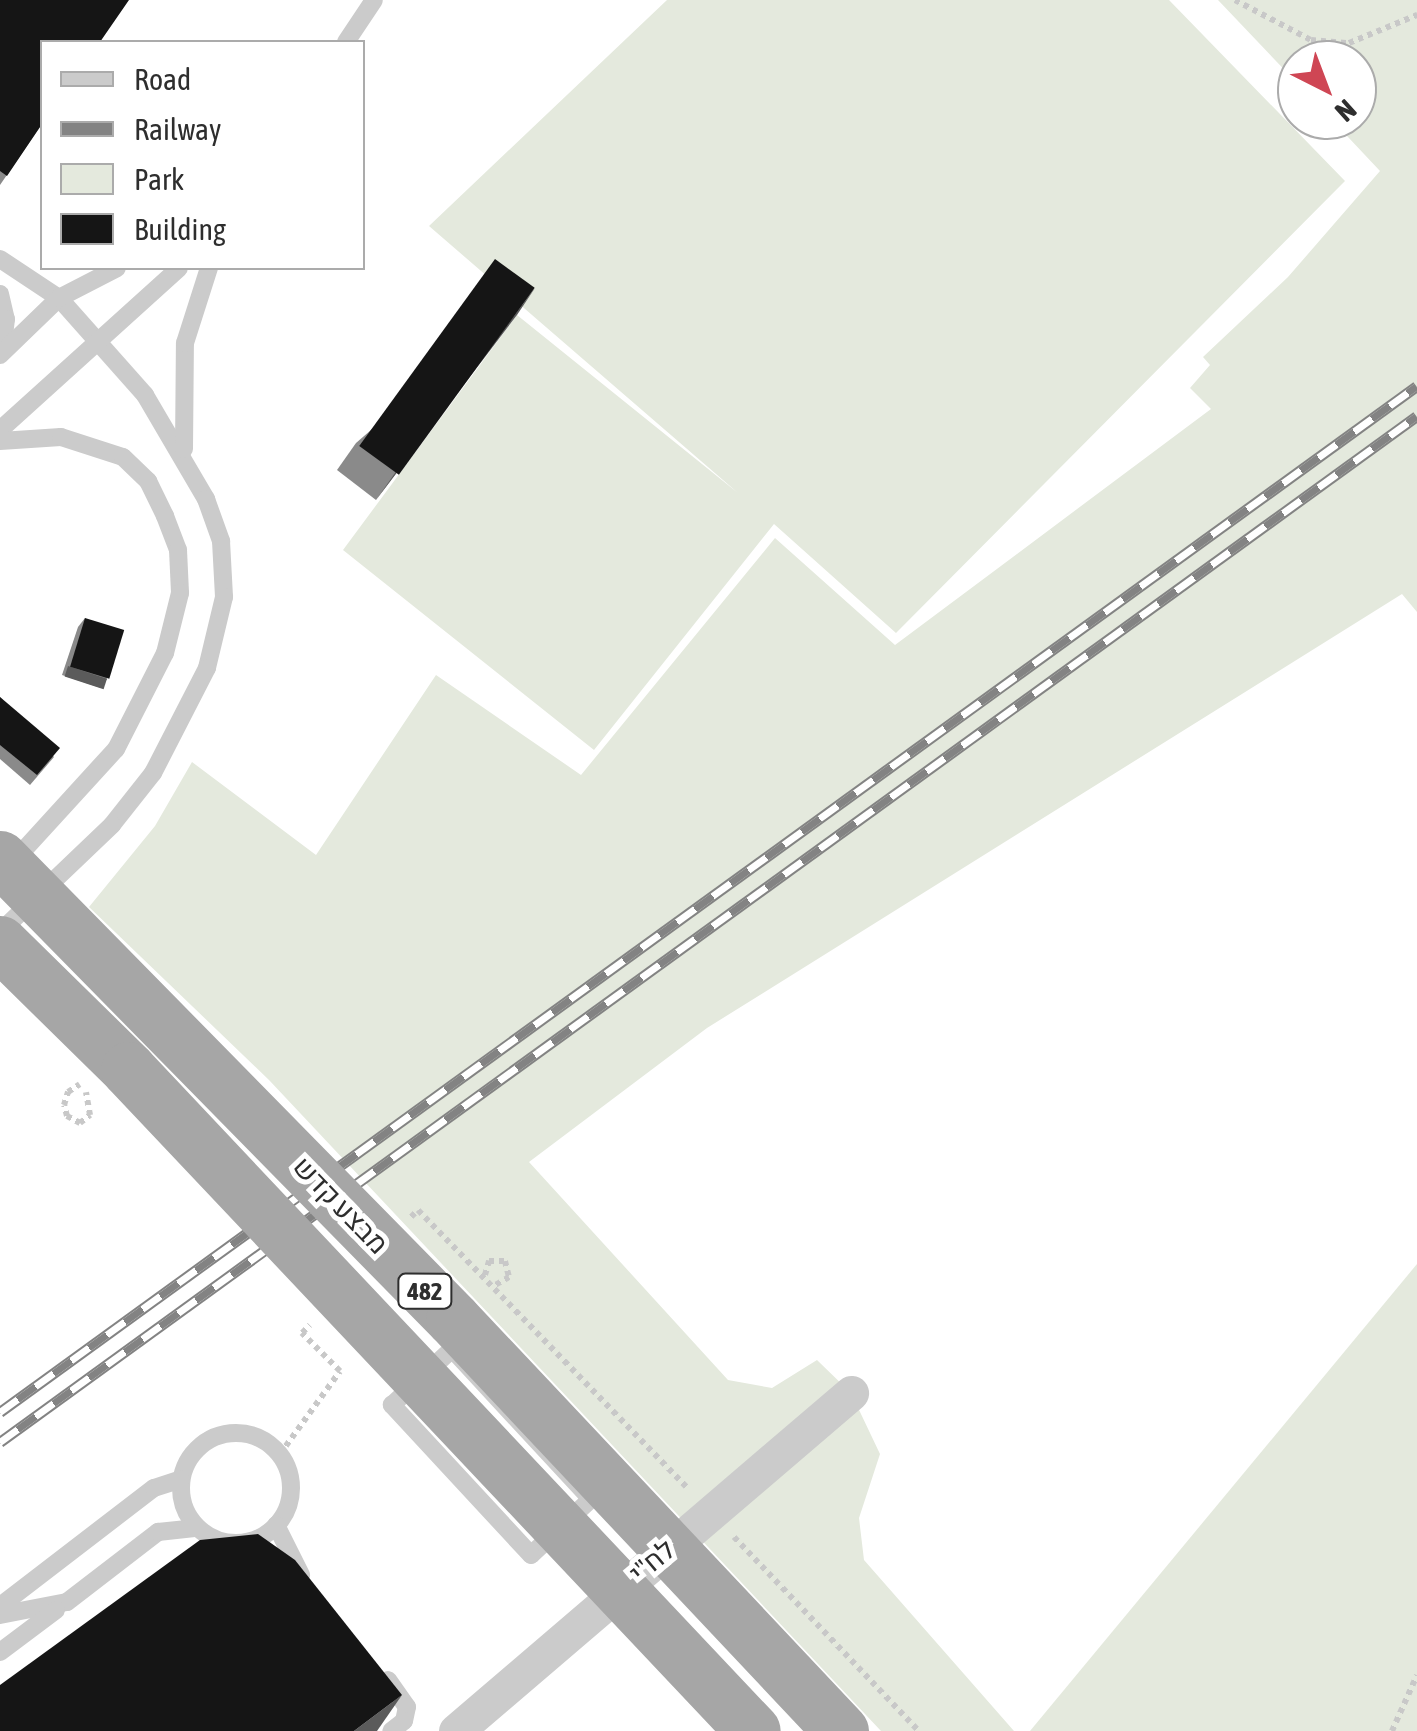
<!DOCTYPE html>
<meta charset="utf-8">
<style>
body{margin:0}
#map{position:relative;width:1417px;height:1731px;overflow:hidden;background:#fff;font-family:"Asap Condensed",Heebo,sans-serif}
div>[style]{position:absolute}
[style*='--x']{left:calc(var(--x)*1px);top:calc(var(--y)*1px);width:calc(var(--w)*1px);rotate:calc(var(--a)*1deg)}
.green>*{inset:0;background:#e4e9dd}
.path>*{height:6px;margin-top:-3px;transform-origin:0;background:repeating-linear-gradient(90deg,#c8c8c8 0 5px,transparent 0 10px)}
.service>*{height:18px;margin:-9px;padding:0 9px;transform-origin:9px;border-radius:9px;background:#cbcbcb}
.service>.ring{margin:-9px;padding:0;box-sizing:content-box;background:none;border:18px solid #cbcbcb;border-radius:50%}
.minor>*{height:35px;margin:-17.5px;padding:0 17.5px;transform-origin:17.5px;border-radius:17.5px;background:#cbcbcb}
.rail>*{height:11px;margin-top:-5.5px;transform-origin:0;background:repeating-linear-gradient(90deg,#fff 0 22px,#838383 0 44px);box-sizing:border-box;border-block:2px solid #838383}
.path-bridge>*{height:6px;margin-top:-3px;transform-origin:0;background:repeating-linear-gradient(90deg,#c8c8c8 0 5px,transparent 0 10px)}
.primary-bridge>*{height:55px;margin:-27.5px;padding:0 27.5px;transform-origin:27.5px;border-radius:27.5px;background:#a6a6a6}
.wall>*{inset:0;background:#8a8a8a}
.shaded-wall>*{inset:0;background:#5b5b5b;transform-origin:0 0}
.building>*{inset:0;background:#151515;transform-origin:0 0}
span{translate:-50% -50%;white-space:nowrap;text-align:center;line-height:1.15;-webkit-text-stroke:10px #fff;paint-order:stroke}
.shield-label span{padding:2px 8px;background:#fff;border:2px solid;border-radius:8px;-webkit-text-stroke-width:0}
.shield-label{font-size:25px;color:#2e2e2e;font-weight:700}
.street-label{font-size:28px;color:#2e2e2e}
.legend{position:absolute;left:40px;top:40px;width:325px;height:230px;box-sizing:border-box;background:#fff;border:2px solid #ababab;margin:0;padding:12px 18px;list-style:none;font-size:30px;color:#2e2e2e}
.legend li{display:flex;align-items:center;gap:20px;height:50px}
.legend b{width:50px;border:2px solid #ababab}
.north{position:absolute;left:1277px;top:40px;width:100px;height:100px;box-sizing:border-box;background:#fff;border:2px solid #ababab;border-radius:50%;rotate:138deg;font-size:28px;font-weight:700;line-height:40px;text-align:center;color:#2e2e2e}
.north::after{content:'';display:block;margin:auto;width:35px;height:45px;background:#cf4654;clip-path:polygon(50% 0,100% 100%,50% 72%,0 100%)}
</style>
<div id="map">
<div class="green">
<i style="clip-path:polygon(667px 0,1169px 0,1345px 181px,896px 633px,774px 524px,594px 750px,343px 550px,517px 315px,738px 493px,429px 226px)"></i>
<i style="clip-path:polygon(1218px 0,1417px 0,1417px 612px,1402px 594px,707px 1028px,529px 1162px,728px 1380px,772px 1388px,817px 1360px,851px 1393px,880px 1454px,859px 1518px,864px 1560px,1014px 1731px,881px 1731px,269px 1080px,89px 907px,155px 826px,192px 762px,316px 855px,436px 675px,581px 775px,775px 538px,895px 645px,1211px 409px,1190px 388px,1210px 365px,1203px 357px,1288px 277px,1380px 171px,1332px 120px,1357px 120px,1357px 60px,1297px 60px,1297px 83px)"></i>
<i style="clip-path:polygon(1417px 1264px,1417px 1731px,1030px 1731px)"></i>
</div>
<div class="path">
<i style="--x:1235;--y:0;--w:86;--a:27.8"></i>
<i style="--x:1311;--y:40;--w:38;--a:5"></i>
<i style="--x:1349;--y:43;--w:74;--a:-22.4"></i>
<i style="--x:80;--y:1123;--w:13;--a:-39"></i>
<i style="--x:90;--y:1115;--w:23;--a:-100"></i>
<i style="--x:411;--y:1217;--w:10;--a:-45"></i>
<i style="--x:418;--y:1210;--w:387;--a:45.9"></i>
<i style="--x:485;--y:1275;--w:15;--a:-74"></i>
<i style="--x:489;--y:1261;--w:16;--a:0"></i>
<i style="--x:505;--y:1261;--w:16;--a:76"></i>
<i style="--x:509;--y:1277;--w:16;--a:150"></i>
<i style="--x:280;--y:1454;--w:102;--a:-54.1"></i>
<i style="--x:340;--y:1371;--w:54;--a:-135"></i>
<i style="--x:302;--y:1333;--w:11;--a:-45"></i>
<i style="--x:734;--y:1537;--w:268;--a:46.4"></i>
<i style="--x:1392;--y:1731;--w:61;--a:-65.9"></i>
</div>
<div class="service">
<i style="--x:346;--y:42;--w:50;--a:-56.3"></i>
<i style="--x:0;--y:259;--w:71;--a:33.5"></i>
<i style="--x:59;--y:298;--w:130;--a:48.4"></i>
<i style="--x:145;--y:395;--w:121;--a:59.6"></i>
<i style="--x:206;--y:499;--w:45;--a:70.3"></i>
<i style="--x:221;--y:541;--w:56;--a:86.9"></i>
<i style="--x:224;--y:597;--w:73;--a:103.5"></i>
<i style="--x:207;--y:668;--w:118;--a:117.2"></i>
<i style="--x:153;--y:773;--w:66;--a:128.3"></i>
<i style="--x:112;--y:825;--w:155;--a:136.3"></i>
<i style="--x:0;--y:294;--w:26;--a:77"></i>
<i style="--x:6;--y:319;--w:34;--a:97"></i>
<i style="--x:0;--y:355;--w:82;--a:-44"></i>
<i style="--x:59;--y:298;--w:65;--a:-27.3"></i>
<i style="--x:0;--y:430;--w:241;--a:-42.1"></i>
<i style="--x:0;--y:441;--w:61;--a:-3.8"></i>
<i style="--x:61;--y:437;--w:65;--a:17.9"></i>
<i style="--x:123;--y:457;--w:35;--a:44"></i>
<i style="--x:148;--y:481;--w:39;--a:64"></i>
<i style="--x:165;--y:516;--w:36;--a:69"></i>
<i style="--x:178;--y:550;--w:43;--a:87.3"></i>
<i style="--x:180;--y:593;--w:62;--a:104"></i>
<i style="--x:165;--y:653;--w:108;--a:117"></i>
<i style="--x:116;--y:749;--w:154;--a:132.4"></i>
<i style="--x:184;--y:449;--w:106;--a:-89.5"></i>
<i style="--x:185;--y:343;--w:79;--a:-72.3"></i>
<i style="--x:452;--y:1349;--w:205;--a:47.2"></i>
<i style="--x:591;--y:1499;--w:82;--a:137"></i>
<i style="--x:531;--y:1555;--w:205;--a:-132.8"></i>
<i style="--x:392;--y:1405;--w:82;--a:-43"></i>
<i class="ring" style="left:181px;top:1433px;width:92px;height:92px"></i>
<i style="--x:276;--y:1525;--w:56;--a:63.4"></i>
<i style="--x:0;--y:1606;--w:194;--a:-37.5"></i>
<i style="--x:154;--y:1488;--w:28;--a:-18"></i>
<i style="--x:0;--y:1615;--w:68;--a:-11"></i>
<i style="--x:67;--y:1602;--w:115;--a:-37.6"></i>
<i style="--x:158;--y:1532;--w:39;--a:-6"></i>
<i style="--x:0;--y:1652;--w:70;--a:-36.9"></i>
<i style="--x:388;--y:1680;--w:33;--a:55"></i>
<i style="--x:407;--y:1707;--w:14;--a:102"></i>
<i style="--x:404;--y:1721;--w:16;--a:142"></i>
</div>
<div class="minor">
<i style="--x:456;--y:1731;--w:520;--a:-40.55"></i>
</div>
<div class="rail">
<i style="--x:0;--y:1412;--w:1749;--a:-35.91"></i>
<i style="--x:0;--y:1442;--w:1749;--a:-35.91"></i>
</div>
<div class="path-bridge">
<i style="--x:80;--y:1123;--w:15;--a:-152"></i>
<i style="--x:67;--y:1116;--w:11;--a:-105"></i>
<i style="--x:64;--y:1105;--w:14;--a:-73"></i>
<i style="--x:68;--y:1092;--w:14;--a:-34"></i>
</div>
<div class="primary-bridge">
<i style="--x:0;--y:858;--w:646;--a:45.5"></i>
<i style="--x:453;--y:1319;--w:566;--a:46.72"></i>
<i style="--x:0;--y:943;--w:180;--a:44.5"></i>
<i style="--x:128;--y:1069;--w:910;--a:46.65"></i>
</div>
<div class="wall">
<i style="clip-path:polygon(0 0,42px 124px,0 185px)"></i>
<i style="clip-path:polygon(535px 288px,376px 500px,337px 470px,356px 443px)"></i>
<i style="clip-path:polygon(85px 618px,107px 679px,101px 688px,62px 675px,78px 627px)"></i>
<i style="clip-path:polygon(0 697px,54px 757px,30px 785px,0 759px)"></i>
</div>
<div class="shaded-wall">
<i style="clip-path:polygon(535px 288px,517px 315px,376px 500px,395px 473px)"></i>
<i style="left:68px;top:666px;width:41px;height:11px;rotate:18deg"></i>
<i style="clip-path:polygon(402px 1695px,377px 1731px,354px 1731px)"></i>
</div>
<div class="building">
<i style="clip-path:polygon(0 0,129px 0,100px 42px,42px 42px,42px 124px,7px 176px,0 171px)"></i>
<i style="left:495px;top:259px;width:49px;height:231px;rotate:36deg"></i>
<i style="left:85px;top:618px;width:41px;height:51px;rotate:17deg"></i>
<i style="clip-path:polygon(0 697px,60px 748px,37px 775px,0 745px)"></i>
<i style="clip-path:polygon(258px 1534px,295px 1560px,402px 1695px,354px 1731px,0 1731px,0 1685px,200px 1540px)"></i>
</div>
<div class="shield-label">
<span style="left:425px;top:1291px">482</span>
</div>
<div class="street-label">
<span style="left:341px;top:1205px;rotate:46deg">מבצע קדש</span>
<span style="left:652px;top:1561px;rotate:-40deg">לח"י</span>
</div>
<ul class="legend">
<li><b style="height:12px;background:#cbcbcb"></b>Road</li>
<li><b style="height:12px;background:#838383"></b>Railway</li>
<li><b style="height:28px;background:#e4e9dd"></b>Park</li>
<li><b style="height:28px;background:#151515"></b>Building</li>
</ul>
<div class="north">N</div>
</div>
